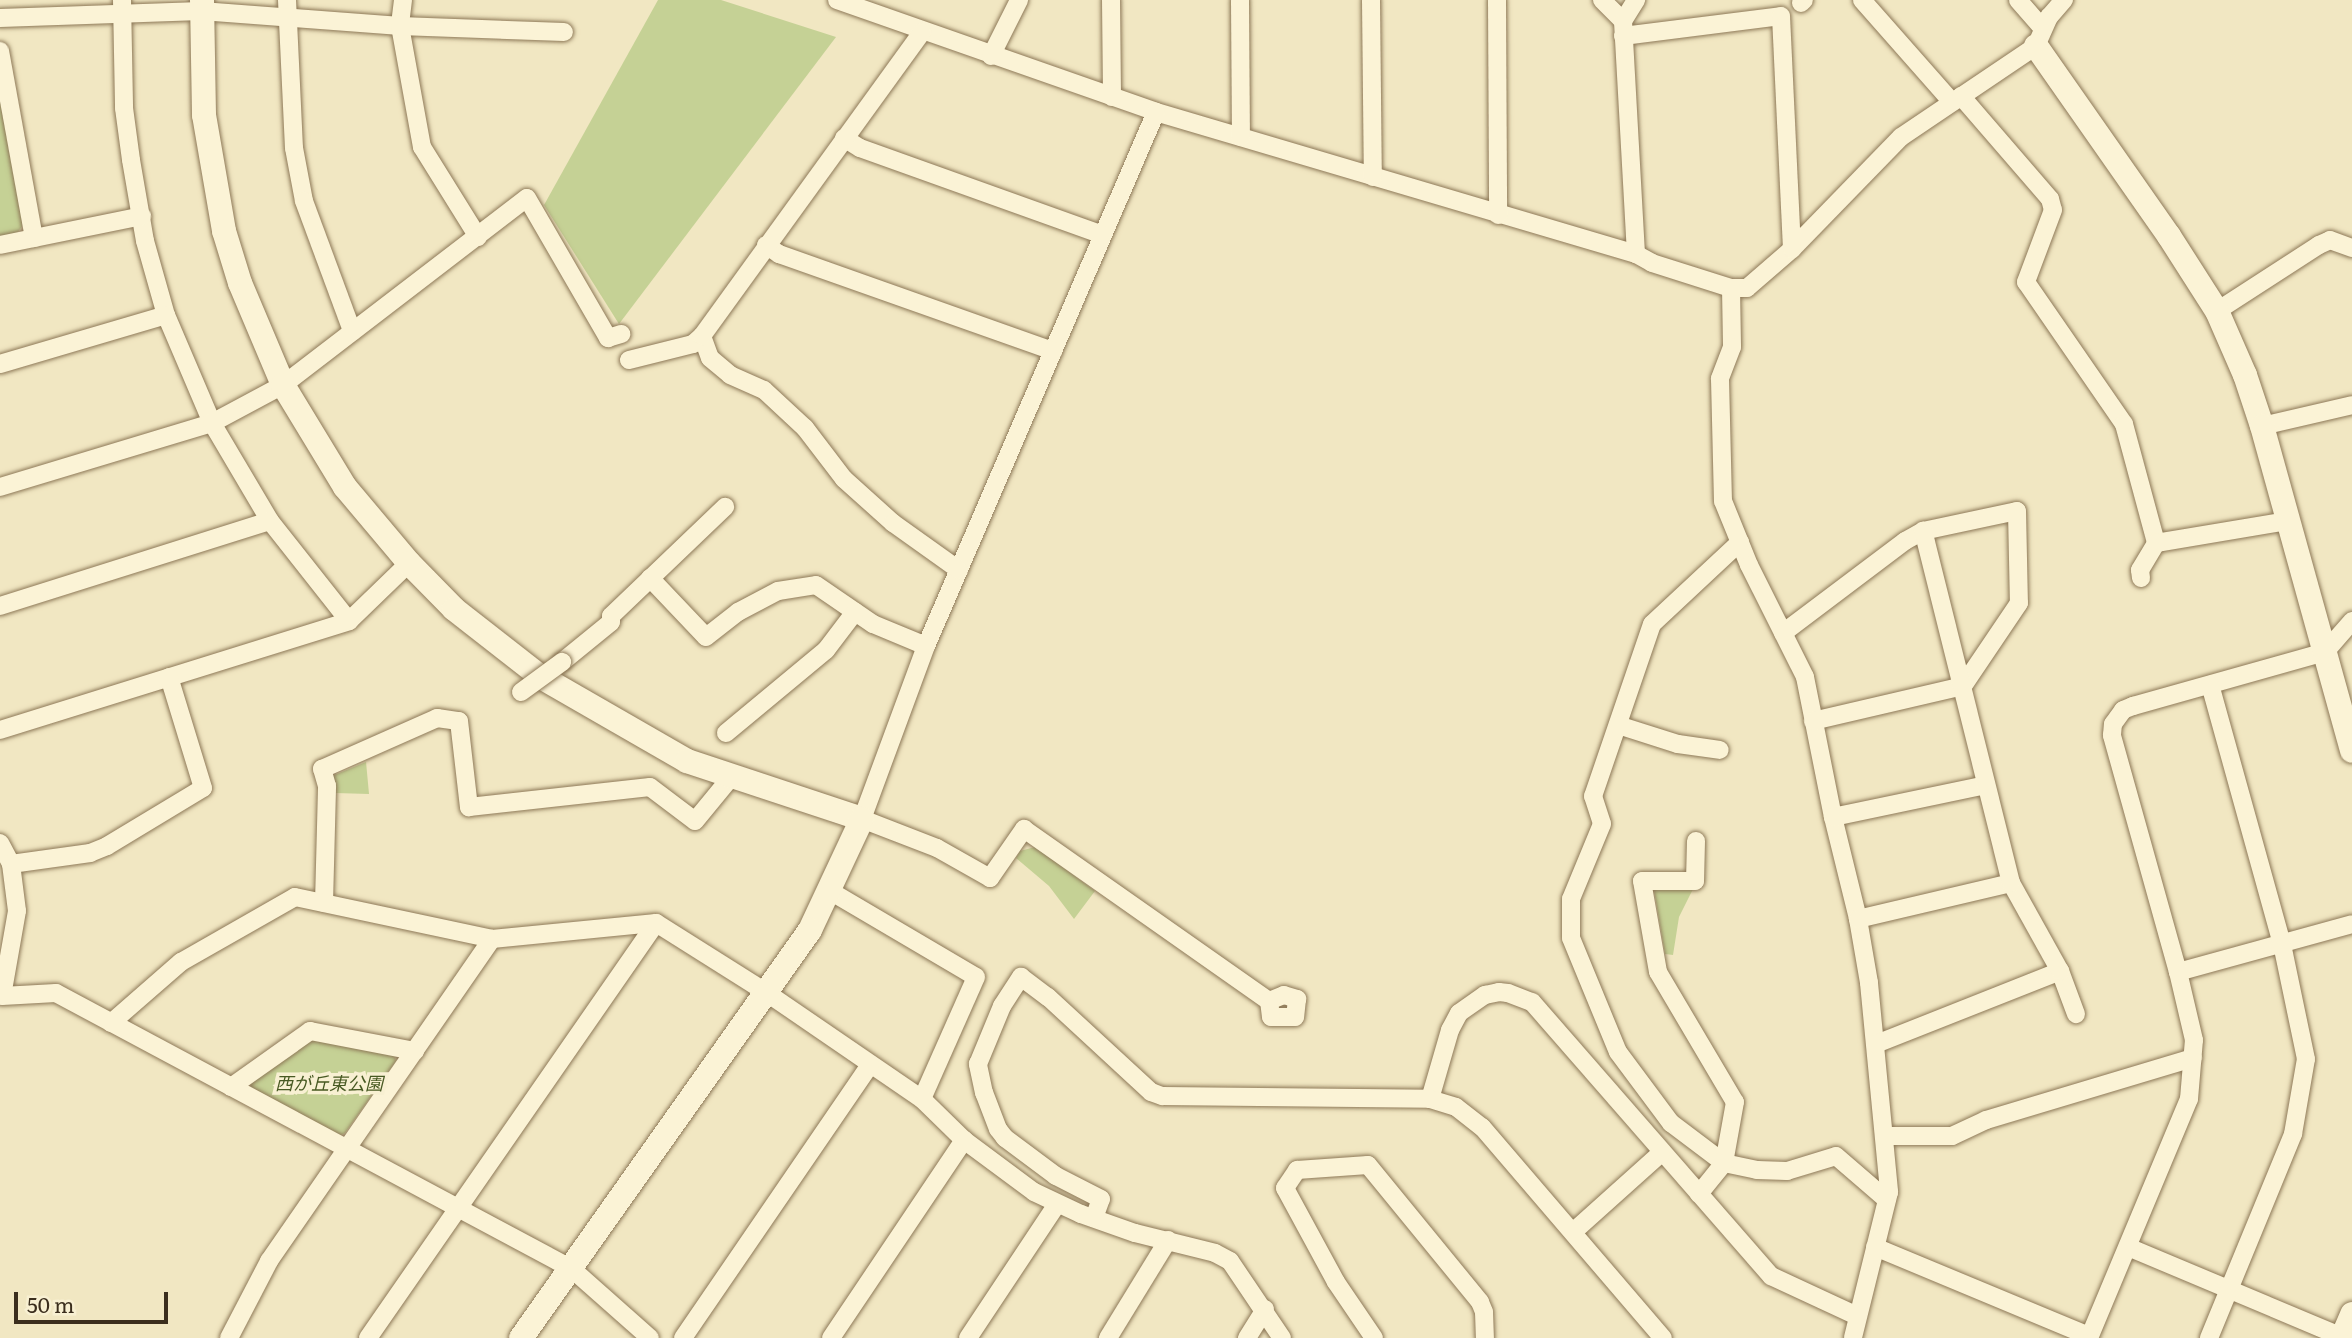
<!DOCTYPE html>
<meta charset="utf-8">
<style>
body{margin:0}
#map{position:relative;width:2352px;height:1338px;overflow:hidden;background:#f1e7c2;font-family:Literata,"Noto Sans JP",serif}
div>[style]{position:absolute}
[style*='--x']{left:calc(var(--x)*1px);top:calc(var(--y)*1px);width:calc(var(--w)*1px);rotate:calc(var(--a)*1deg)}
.green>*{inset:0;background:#c5d195}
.roads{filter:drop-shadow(0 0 2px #8d7857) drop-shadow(0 0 2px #8d7857)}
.street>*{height:18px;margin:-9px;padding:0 9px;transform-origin:9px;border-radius:9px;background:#fbf3d6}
.secondary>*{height:24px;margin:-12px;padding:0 12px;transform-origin:12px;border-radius:12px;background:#fbf3d6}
.bridges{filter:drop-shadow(0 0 2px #8d7857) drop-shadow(0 0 2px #8d7857)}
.street-bridge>*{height:18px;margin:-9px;padding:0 9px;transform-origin:9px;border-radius:9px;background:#fbf3d6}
span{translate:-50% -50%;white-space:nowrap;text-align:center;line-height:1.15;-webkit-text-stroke:7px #f8f0d2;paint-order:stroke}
.park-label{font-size:18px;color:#475922;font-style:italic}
.scale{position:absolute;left:14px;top:1292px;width:154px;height:32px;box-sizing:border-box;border:4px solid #3b2e1d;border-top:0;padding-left:9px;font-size:21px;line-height:24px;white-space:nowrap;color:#3b2e1d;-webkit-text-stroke:5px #f8f0d2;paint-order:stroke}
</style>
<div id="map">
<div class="green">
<i style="clip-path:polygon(658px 0,721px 0,836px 37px,619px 324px,544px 205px)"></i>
<i style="clip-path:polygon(0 98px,24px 224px,17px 233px,0 237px)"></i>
<i style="clip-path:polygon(366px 762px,369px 794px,335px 793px,332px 776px)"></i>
<i style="clip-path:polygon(1035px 847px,1095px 891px,1074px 919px,1049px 886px,1016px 858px,1020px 851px)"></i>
<i style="clip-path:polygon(1693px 889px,1679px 917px,1673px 955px,1665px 954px,1654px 890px)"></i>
<i style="clip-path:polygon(311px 1038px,394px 1055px,396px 1061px,345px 1133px,339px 1136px,251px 1087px,251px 1081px)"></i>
</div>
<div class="roads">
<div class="street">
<i style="--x:122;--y:0;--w:108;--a:88.9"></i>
<i style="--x:124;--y:108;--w:52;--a:82.3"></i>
<i style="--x:131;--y:160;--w:82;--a:80.2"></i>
<i style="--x:145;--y:241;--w:77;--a:74.2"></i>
<i style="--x:166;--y:315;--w:117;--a:66.9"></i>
<i style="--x:212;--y:423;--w:114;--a:59.4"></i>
<i style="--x:270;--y:521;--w:127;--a:51.7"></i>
<i style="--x:287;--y:0;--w:148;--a:87.3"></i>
<i style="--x:294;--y:148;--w:54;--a:79.3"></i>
<i style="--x:304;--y:201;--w:139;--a:69.7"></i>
<i style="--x:403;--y:0;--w:26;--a:97"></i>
<i style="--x:400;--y:26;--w:123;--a:79.7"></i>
<i style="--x:422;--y:147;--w:106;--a:58.1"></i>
<i style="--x:837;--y:0;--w:338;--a:19.3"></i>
<i style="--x:1156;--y:112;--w:501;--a:16.48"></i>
<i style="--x:1636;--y:254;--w:18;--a:29"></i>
<i style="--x:1652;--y:263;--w:83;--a:17.6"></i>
<i style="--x:1731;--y:288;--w:16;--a:0"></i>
<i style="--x:1747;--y:288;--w:60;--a:-40.9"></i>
<i style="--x:1792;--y:249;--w:156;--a:-45.8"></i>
<i style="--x:1901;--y:137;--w:163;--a:-34"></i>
<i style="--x:2036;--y:46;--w:32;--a:-66"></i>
<i style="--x:2049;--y:17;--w:23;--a:-49"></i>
<i style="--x:1111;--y:0;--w:97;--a:89.4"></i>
<i style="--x:1240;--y:0;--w:137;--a:89.6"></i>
<i style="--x:1371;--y:0;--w:177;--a:89.4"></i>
<i style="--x:1497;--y:0;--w:215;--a:89.7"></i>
<i style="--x:1602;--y:0;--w:30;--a:45"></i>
<i style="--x:1862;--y:0;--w:136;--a:48.6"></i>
<i style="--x:2018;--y:0;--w:38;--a:49"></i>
<i style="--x:1801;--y:3;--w:4;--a:-45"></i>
<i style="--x:0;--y:18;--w:201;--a:-2"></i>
<i style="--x:201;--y:11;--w:200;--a:4.3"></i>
<i style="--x:400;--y:26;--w:164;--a:2.1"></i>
<i style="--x:1623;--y:36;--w:159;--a:-7.2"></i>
<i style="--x:1781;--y:16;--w:233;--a:87.3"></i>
<i style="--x:0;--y:51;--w:190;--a:79.7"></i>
<i style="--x:991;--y:56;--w:63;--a:-63.4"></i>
<i style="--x:1961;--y:96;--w:136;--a:49.2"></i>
<i style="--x:2050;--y:199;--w:11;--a:75"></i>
<i style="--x:2053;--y:210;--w:77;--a:110.6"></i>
<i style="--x:2026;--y:282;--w:173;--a:55.4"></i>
<i style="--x:2124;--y:424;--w:123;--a:74.9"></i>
<i style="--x:2156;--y:543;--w:134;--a:-9.5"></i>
<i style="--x:1156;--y:112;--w:581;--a:113.3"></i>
<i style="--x:926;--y:646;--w:184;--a:110.3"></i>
<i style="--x:862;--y:819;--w:80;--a:21.1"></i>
<i style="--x:937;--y:848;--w:61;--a:29.5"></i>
<i style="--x:990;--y:878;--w:60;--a:-55.2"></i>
<i style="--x:1024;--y:829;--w:299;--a:35.1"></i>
<i style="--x:1269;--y:1001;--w:16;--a:-22"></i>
<i style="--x:1284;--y:995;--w:14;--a:17"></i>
<i style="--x:1297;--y:999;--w:18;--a:96"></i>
<i style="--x:1295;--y:1017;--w:24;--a:180"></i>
<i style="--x:1271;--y:1017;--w:16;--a:-97"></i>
<i style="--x:844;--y:138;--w:19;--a:32"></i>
<i style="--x:860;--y:148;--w:258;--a:19.7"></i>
<i style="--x:0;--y:245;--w:145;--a:-11.5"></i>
<i style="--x:766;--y:245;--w:16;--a:35"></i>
<i style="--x:779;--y:254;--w:291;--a:19.5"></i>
<i style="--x:1636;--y:254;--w:233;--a:-93.2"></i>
<i style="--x:1623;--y:21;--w:25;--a:-58"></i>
<i style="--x:1731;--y:288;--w:59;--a:89"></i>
<i style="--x:1732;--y:347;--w:34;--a:111"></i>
<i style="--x:1720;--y:379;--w:122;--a:88.6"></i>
<i style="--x:1723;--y:501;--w:69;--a:67.9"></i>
<i style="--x:1749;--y:565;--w:125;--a:63.4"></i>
<i style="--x:1805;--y:677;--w:143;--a:78.7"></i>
<i style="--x:1833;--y:817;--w:105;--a:76.2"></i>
<i style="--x:1858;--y:919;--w:65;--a:80.2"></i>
<i style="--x:1869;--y:983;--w:210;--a:84.5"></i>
<i style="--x:1889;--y:1192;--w:150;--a:103.9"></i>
<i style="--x:2217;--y:311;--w:121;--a:-32.9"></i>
<i style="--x:2319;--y:245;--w:12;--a:-24"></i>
<i style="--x:2330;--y:240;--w:23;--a:20"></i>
<i style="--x:702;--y:336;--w:23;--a:70"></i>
<i style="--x:710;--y:358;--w:26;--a:40"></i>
<i style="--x:730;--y:375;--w:37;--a:24"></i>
<i style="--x:764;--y:390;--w:56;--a:42.8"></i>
<i style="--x:805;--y:428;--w:64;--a:52.6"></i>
<i style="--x:844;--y:479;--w:66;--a:41.9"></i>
<i style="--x:893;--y:523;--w:81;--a:35.5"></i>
<i style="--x:629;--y:360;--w:66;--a:-14"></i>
<i style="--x:693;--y:344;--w:12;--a:-42"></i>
<i style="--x:702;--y:336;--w:375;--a:-54.1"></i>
<i style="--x:0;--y:364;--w:173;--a:-16.4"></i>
<i style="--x:2262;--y:426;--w:92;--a:-13.1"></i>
<i style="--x:0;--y:487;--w:221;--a:-16.8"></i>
<i style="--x:212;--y:423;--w:81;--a:-28.2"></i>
<i style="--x:283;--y:385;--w:307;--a:-37.5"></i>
<i style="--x:527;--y:198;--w:162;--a:59.9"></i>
<i style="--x:608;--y:338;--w:14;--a:-17"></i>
<i style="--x:1740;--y:542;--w:120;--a:137"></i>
<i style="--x:1652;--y:624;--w:182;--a:108.9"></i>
<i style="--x:1593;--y:796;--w:29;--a:72"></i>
<i style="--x:1602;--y:824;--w:81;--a:112.5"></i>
<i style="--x:1571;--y:899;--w:39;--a:90"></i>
<i style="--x:1571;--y:938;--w:123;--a:67.6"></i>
<i style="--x:1618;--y:1052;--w:89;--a:53.3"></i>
<i style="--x:1671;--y:1123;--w:66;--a:37"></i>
<i style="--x:1724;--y:1163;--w:34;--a:12"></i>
<i style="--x:1757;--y:1170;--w:30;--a:2"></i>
<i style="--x:1787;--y:1171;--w:51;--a:-17"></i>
<i style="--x:1836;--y:1156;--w:67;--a:40.8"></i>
<i style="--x:650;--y:578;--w:81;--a:46.5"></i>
<i style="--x:706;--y:637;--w:41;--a:-38"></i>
<i style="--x:738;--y:612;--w:45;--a:-27.7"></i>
<i style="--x:778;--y:591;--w:38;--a:-9"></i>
<i style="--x:816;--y:585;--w:69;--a:34.4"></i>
<i style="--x:873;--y:624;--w:57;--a:22.5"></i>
<i style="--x:2141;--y:578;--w:8;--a:-97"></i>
<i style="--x:2140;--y:570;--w:31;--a:-59"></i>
<i style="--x:0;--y:606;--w:283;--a:-17.5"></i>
<i style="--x:1783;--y:633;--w:153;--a:-37"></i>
<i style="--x:1905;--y:541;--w:21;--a:-29"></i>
<i style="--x:1923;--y:531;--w:96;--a:-12"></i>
<i style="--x:2017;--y:511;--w:92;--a:88.8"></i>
<i style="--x:2019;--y:603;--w:100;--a:124"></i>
<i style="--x:1963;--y:686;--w:154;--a:166.9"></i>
<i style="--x:562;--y:662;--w:63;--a:-39.2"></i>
<i style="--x:611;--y:622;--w:6;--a:-90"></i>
<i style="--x:611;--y:616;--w:158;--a:-43.7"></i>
<i style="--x:1618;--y:725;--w:63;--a:17.6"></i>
<i style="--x:1678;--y:744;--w:42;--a:8.1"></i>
<i style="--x:0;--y:730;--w:366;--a:-17.3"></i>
<i style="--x:349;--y:621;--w:83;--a:-44"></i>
<i style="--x:726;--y:733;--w:130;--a:-39.7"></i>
<i style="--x:826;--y:650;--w:48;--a:-52.7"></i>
<i style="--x:1833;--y:817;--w:156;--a:-11.8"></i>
<i style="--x:1696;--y:841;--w:40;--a:91.4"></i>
<i style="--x:1695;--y:881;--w:53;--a:180"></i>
<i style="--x:1642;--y:881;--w:92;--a:80"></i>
<i style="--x:1658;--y:972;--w:151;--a:59.4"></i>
<i style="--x:1735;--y:1102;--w:62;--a:100.2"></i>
<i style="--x:1724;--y:1163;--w:40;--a:129"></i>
<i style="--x:0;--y:843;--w:24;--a:62"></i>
<i style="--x:11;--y:864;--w:47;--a:82.7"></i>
<i style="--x:17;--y:911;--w:86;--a:100"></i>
<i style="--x:2;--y:996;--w:54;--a:-3.2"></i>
<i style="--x:56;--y:993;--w:585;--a:28.14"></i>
<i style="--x:572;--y:1269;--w:104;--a:41.5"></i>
<i style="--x:11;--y:864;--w:80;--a:-7.9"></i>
<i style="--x:90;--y:853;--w:18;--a:-22"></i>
<i style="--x:107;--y:846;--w:112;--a:-31.1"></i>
<i style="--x:203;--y:788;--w:116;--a:-107"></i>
<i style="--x:830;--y:891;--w:169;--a:30.5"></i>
<i style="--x:976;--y:977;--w:133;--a:113.9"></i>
<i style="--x:324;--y:903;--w:117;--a:-88.5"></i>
<i style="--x:327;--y:786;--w:18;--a:-106"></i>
<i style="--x:322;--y:769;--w:126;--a:-23.9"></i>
<i style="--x:437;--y:718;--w:22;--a:8"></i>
<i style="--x:459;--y:721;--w:87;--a:83.4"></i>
<i style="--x:469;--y:807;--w:182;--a:-6.3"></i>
<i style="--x:650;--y:787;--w:56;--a:37.1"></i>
<i style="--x:695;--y:821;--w:58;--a:-50.6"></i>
<i style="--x:1858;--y:919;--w:157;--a:-13.2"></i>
<i style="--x:2060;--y:971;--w:46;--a:69.6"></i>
<i style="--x:2178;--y:972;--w:180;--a:-15.4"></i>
<i style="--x:111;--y:1023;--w:93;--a:-41.1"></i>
<i style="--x:181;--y:962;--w:131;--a:-29.7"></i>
<i style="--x:295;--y:897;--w:201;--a:12"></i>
<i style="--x:492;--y:939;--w:165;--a:-5.6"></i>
<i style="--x:656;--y:923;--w:131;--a:32.2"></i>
<i style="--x:767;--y:993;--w:188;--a:34.4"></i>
<i style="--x:922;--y:1099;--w:59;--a:44.3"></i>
<i style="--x:964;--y:1140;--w:87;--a:36.6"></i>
<i style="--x:1034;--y:1192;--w:52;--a:25.1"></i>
<i style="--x:1081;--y:1214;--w:57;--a:19.4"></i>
<i style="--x:1135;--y:1233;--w:82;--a:14"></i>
<i style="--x:1215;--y:1253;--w:17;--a:28"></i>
<i style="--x:1230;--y:1261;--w:93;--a:56"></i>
<i style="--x:1876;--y:1044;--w:198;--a:-21.6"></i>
<i style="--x:2060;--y:971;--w:101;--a:-119.1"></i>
<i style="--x:2011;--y:883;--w:363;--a:-104"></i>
<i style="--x:231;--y:1087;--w:97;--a:-35.3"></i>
<i style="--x:310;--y:1031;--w:107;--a:10.8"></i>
<i style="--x:1430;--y:1099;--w:72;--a:-73.8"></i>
<i style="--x:1450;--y:1030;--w:19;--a:-62"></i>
<i style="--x:1459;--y:1013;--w:32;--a:-35"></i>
<i style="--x:1485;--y:995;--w:14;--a:-12"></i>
<i style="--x:1499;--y:992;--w:9;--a:6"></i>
<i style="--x:1508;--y:993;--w:26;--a:21"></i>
<i style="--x:1532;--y:1002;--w:364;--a:48.9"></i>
<i style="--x:1771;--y:1276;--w:95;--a:24.9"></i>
<i style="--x:1885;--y:1136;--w:67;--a:0"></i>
<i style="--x:1952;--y:1136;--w:38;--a:-25"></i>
<i style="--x:1986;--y:1120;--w:216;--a:-16.7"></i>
<i style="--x:1094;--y:1218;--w:20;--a:-70"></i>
<i style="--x:1101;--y:1199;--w:51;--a:-152.9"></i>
<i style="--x:1056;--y:1176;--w:64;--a:-143.3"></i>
<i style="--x:1005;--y:1138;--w:11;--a:-128"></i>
<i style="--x:998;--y:1129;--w:39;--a:-111"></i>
<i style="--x:984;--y:1093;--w:30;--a:-102"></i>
<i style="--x:978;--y:1064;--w:63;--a:-67.5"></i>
<i style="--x:1002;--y:1006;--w:35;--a:-57"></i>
<i style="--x:1021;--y:977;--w:34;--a:37"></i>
<i style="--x:1048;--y:997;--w:140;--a:42.7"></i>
<i style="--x:1151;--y:1092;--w:12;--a:20"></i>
<i style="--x:1162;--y:1096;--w:268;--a:0.6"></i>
<i style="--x:1430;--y:1099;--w:27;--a:17"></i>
<i style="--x:1456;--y:1107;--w:33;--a:38"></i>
<i style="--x:1482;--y:1127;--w:278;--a:49.4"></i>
<i style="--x:1573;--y:1232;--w:118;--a:-41.9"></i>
<i style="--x:1875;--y:1247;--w:232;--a:22.6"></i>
<i style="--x:2128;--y:1247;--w:232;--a:22.8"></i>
<i style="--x:229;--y:1338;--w:87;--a:-62.5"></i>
<i style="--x:269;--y:1261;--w:392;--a:-55.3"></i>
<i style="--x:368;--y:1338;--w:505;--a:-55.24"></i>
<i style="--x:683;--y:1338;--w:331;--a:-55.6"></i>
<i style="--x:831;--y:1338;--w:239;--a:-56.1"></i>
<i style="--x:968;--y:1338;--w:161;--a:-56.4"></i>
<i style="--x:1108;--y:1338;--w:115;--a:-58.5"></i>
<i style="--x:1247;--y:1338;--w:34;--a:-58"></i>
<i style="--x:1374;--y:1338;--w:68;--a:-124.2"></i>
<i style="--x:1336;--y:1282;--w:107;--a:-118.5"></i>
<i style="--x:1285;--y:1188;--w:22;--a:-56"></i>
<i style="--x:1297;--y:1170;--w:71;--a:-4"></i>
<i style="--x:1368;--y:1165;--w:177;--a:50.7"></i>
<i style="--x:1480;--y:1302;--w:11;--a:68"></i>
<i style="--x:1484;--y:1312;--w:26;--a:88"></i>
<i style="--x:2089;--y:1338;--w:259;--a:-67.3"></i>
<i style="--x:2189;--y:1099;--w:59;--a:-85.2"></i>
<i style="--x:2194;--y:1040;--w:70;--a:-103.2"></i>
<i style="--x:2178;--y:972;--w:246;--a:-105.6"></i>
<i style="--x:2112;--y:735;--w:11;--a:-85"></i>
<i style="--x:2113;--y:724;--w:17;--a:-54"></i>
<i style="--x:2123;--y:710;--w:11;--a:-22"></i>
<i style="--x:2133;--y:706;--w:199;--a:-15.7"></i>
<i style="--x:2325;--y:652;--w:41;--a:-48.9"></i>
<i style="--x:2209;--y:1338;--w:221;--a:-67.6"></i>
<i style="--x:2293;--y:1134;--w:76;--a:-80.2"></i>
<i style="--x:2306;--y:1059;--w:117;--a:-101.8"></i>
<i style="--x:2282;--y:944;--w:269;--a:-105.5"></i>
</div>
<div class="secondary">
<i style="--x:202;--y:0;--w:115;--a:89"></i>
<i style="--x:204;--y:115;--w:118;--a:80.2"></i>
<i style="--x:224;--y:231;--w:54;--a:72.9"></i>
<i style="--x:240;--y:283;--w:111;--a:67.1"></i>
<i style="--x:283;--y:385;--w:119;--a:58.7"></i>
<i style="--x:345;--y:487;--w:99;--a:49.9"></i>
<i style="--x:409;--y:563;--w:64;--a:45.6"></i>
<i style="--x:454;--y:609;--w:110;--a:38"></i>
<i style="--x:541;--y:677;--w:168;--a:29.9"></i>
<i style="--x:687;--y:761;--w:184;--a:18.3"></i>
<i style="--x:862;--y:819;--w:123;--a:115.1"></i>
<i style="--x:810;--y:930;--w:500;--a:125.3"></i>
<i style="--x:2036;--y:46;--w:232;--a:55"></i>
<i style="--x:2169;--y:236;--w:89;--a:57.4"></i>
<i style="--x:2217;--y:311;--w:70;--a:66.4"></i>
<i style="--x:2245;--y:375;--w:54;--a:71.6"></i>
<i style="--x:2262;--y:426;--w:337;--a:74.5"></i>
<i style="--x:2342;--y:1338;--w:26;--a:-67"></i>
</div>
</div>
<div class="bridges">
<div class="street-bridge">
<i style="--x:521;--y:692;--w:51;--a:-36.2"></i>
</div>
</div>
<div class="park-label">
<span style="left:329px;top:1083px">西が丘東公園</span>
</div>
<div class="scale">50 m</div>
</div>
